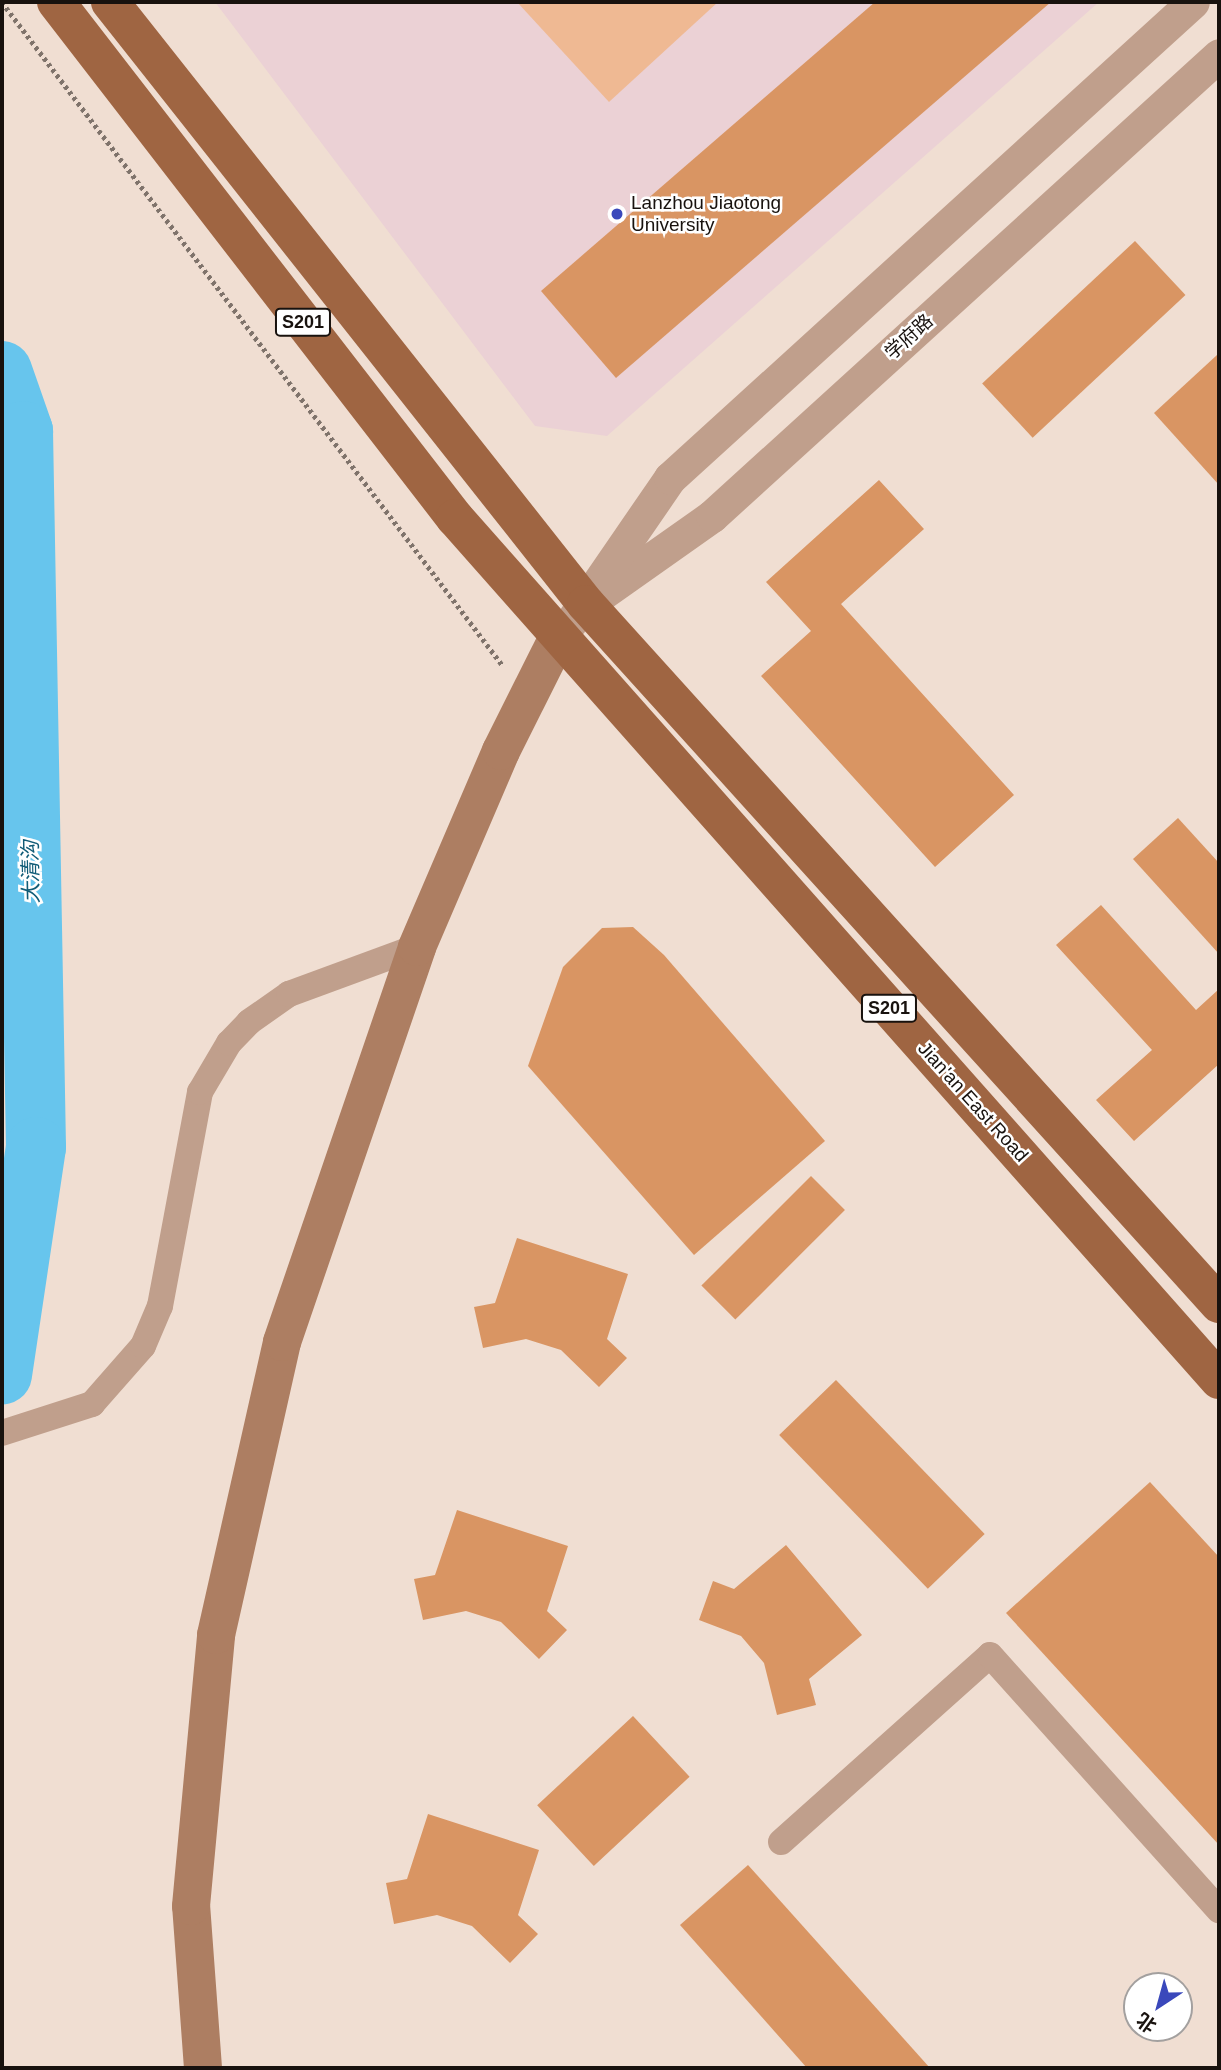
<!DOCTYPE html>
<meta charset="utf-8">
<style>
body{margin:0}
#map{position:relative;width:1221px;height:2070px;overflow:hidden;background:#f0ded2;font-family:Arial,"Noto Sans SC",sans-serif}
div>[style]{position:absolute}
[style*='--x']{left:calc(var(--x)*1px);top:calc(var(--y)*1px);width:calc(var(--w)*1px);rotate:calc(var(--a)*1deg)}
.education>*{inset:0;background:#ebd1d5}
.green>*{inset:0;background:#efb993}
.river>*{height:60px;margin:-30px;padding:0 30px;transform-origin:30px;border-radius:30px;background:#67c5ed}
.building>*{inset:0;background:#d99563;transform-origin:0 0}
.path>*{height:4.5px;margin-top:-2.25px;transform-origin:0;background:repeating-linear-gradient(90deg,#7f736b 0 3.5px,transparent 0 7px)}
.minor>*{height:26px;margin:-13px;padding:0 13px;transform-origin:13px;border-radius:13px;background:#c09f8c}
.tertiary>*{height:33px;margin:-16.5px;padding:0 16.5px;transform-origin:16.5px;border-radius:16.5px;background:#c09f8c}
.secondary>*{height:38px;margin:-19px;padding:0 19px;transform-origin:19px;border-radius:19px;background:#ad7e62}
.primary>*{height:38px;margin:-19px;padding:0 19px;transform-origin:19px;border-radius:19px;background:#9f6542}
.dots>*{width:19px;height:19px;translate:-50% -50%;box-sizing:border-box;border:4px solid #fff;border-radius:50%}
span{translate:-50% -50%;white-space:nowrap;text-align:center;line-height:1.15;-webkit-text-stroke:5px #fff;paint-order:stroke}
.shield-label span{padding:2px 5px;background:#fff;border:2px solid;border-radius:5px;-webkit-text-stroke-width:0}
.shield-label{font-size:18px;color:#18120e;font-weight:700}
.poi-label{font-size:19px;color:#18120e}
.left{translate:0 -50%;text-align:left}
.street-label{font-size:19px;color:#18120e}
.water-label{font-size:21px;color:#115c77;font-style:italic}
.frame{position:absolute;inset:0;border:4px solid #18120e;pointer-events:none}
.north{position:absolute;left:1123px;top:1972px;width:70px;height:70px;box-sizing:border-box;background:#fff;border:2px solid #a3a09f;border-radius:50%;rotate:216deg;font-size:19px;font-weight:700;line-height:28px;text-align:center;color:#18120e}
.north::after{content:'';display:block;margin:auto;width:24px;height:32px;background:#3a48bb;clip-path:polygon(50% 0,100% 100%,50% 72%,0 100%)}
</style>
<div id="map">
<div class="education">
<i style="clip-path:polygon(215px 2px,1099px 2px,607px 436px,535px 426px)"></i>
</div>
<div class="green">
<i style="clip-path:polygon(517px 2px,718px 2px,609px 102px)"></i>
</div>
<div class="river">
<i style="--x:2;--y:371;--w:64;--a:70.7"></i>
<i style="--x:23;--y:431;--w:716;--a:88.96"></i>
<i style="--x:36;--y:1147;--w:230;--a:98.5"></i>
</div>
<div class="building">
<i style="clip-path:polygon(875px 2px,1051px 2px,616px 378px,541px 291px)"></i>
<i style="left:1135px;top:241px;width:74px;height:209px;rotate:47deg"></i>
<i style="clip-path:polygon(1217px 355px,1219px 357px,1219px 485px,1154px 413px)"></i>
<i style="clip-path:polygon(879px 480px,924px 529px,841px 604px,1014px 795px,935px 867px,761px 676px,811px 631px,766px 582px)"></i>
<i style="clip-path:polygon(1178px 818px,1219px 863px,1219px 954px,1133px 859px)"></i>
<i style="clip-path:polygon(1101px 905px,1196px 1010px,1219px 989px,1219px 1064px,1134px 1141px,1096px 1100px,1152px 1050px,1056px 945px)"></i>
<i style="clip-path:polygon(633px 927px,664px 955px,825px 1141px,694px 1255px,528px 1066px,563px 967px,602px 928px)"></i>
<i style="left:811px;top:1176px;width:48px;height:155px;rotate:45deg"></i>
<i style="clip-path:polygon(517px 1238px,628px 1274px,607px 1339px,627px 1358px,599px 1387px,561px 1350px,526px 1339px,483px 1348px,474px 1307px,495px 1303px)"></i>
<i style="left:836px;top:1380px;width:214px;height:79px;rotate:46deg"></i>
<i style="clip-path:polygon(1150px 1482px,1219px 1557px,1219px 1845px,1006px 1613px)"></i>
<i style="clip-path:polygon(457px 1510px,568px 1546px,547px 1611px,567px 1630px,539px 1659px,501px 1622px,466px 1611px,423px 1620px,414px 1579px,435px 1575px)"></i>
<i style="clip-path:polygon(786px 1545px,862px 1635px,809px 1679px,816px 1705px,777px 1715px,764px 1663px,741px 1636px,699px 1620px,713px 1581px,734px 1589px)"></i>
<i style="left:633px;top:1716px;width:83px;height:131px;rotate:47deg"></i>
<i style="clip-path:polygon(428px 1814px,539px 1850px,518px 1915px,538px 1934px,510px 1963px,472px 1926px,437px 1915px,394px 1924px,386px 1883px,407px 1879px)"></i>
<i style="clip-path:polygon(748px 1865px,930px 2068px,807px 2068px,680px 1925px)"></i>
</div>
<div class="path">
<i style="--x:2;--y:2;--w:832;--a:52.96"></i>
</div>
<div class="minor">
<i style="--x:2;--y:1433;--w:95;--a:-17.9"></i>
<i style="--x:92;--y:1404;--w:77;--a:-48.7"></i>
<i style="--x:143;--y:1346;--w:43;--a:-67"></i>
<i style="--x:160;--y:1306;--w:218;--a:-79.4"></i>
<i style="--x:200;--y:1092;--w:57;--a:-59.4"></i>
<i style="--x:229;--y:1043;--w:29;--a:-46"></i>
<i style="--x:249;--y:1022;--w:49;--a:-35"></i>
<i style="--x:289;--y:994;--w:136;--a:-20.2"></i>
<i style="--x:781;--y:1842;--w:280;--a:-41.8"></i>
<i style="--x:990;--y:1655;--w:343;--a:48.1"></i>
</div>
<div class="tertiary">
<i style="--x:603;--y:593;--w:133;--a:-35.2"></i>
<i style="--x:712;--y:516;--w:685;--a:-42.28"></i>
<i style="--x:571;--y:622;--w:175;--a:-55.5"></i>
<i style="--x:670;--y:478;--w:707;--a:-42.31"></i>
</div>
<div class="secondary">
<i style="--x:203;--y:2068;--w:162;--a:-94.2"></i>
<i style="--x:191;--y:1906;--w:272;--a:-84.7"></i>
<i style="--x:216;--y:1635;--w:300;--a:-77.3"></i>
<i style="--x:282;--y:1342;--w:417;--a:-71.1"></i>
<i style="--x:417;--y:947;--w:213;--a:-66.8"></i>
<i style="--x:501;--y:751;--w:127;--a:-63.4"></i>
</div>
<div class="primary">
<i style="--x:56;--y:2;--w:652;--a:52.29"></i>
<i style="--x:455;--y:518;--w:1152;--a:48.45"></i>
<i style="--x:110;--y:2;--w:767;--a:51.67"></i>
<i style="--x:586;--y:604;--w:944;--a:47.88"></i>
</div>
<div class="dots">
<i style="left:617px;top:214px;background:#3a48bb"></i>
</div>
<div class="shield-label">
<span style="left:303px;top:322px">S201</span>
<span style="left:889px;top:1008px">S201</span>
</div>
<div class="poi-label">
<span class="left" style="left:631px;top:214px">Lanzhou Jiaotong<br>University</span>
</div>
<div class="street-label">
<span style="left:909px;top:337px;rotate:-42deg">学府路</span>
<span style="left:973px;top:1102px;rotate:48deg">Jian'an East Road</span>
</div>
<div class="water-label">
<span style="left:31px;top:872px;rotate:-91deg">大清沟</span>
</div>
<div class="frame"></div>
<div class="north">北</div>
</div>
